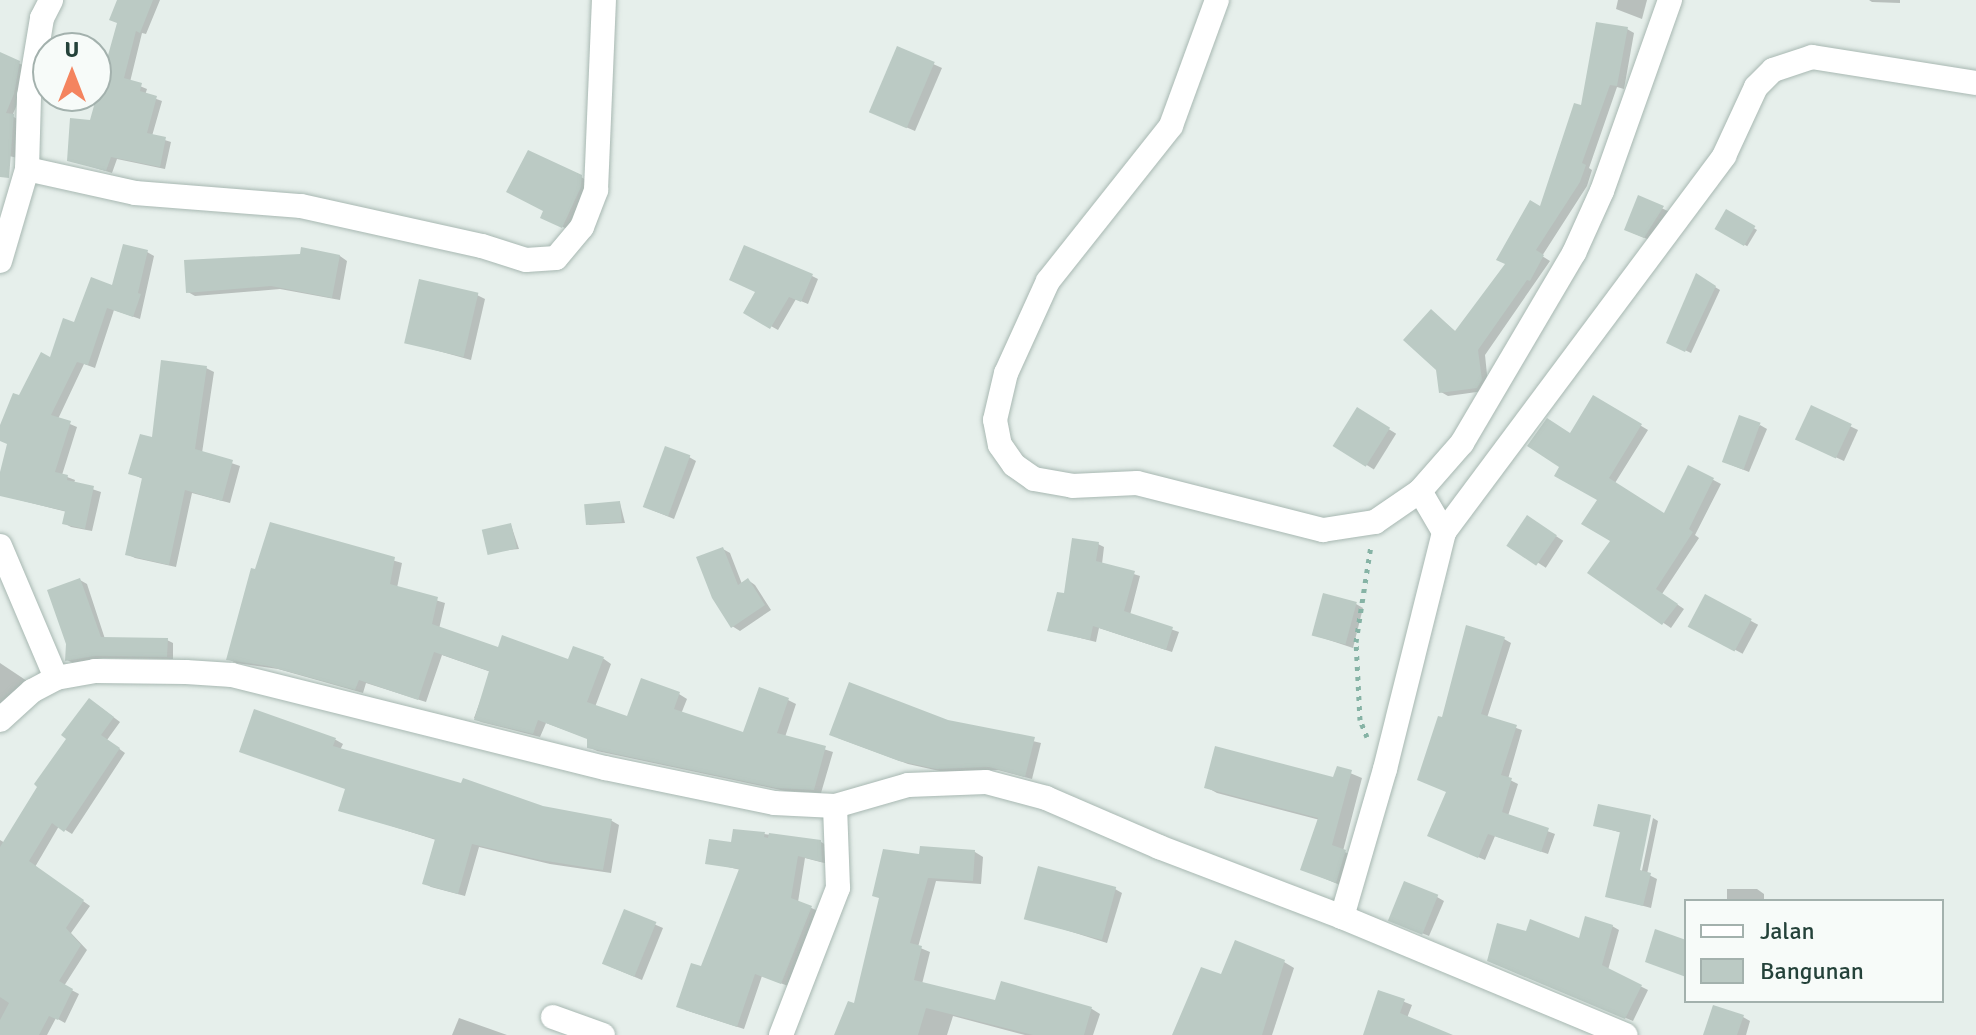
<!DOCTYPE html>
<style>
body{margin:0}
#map{position:relative;width:1976px;height:1035px;overflow:hidden;background:#e6efeb;font-family:Signika,sans-serif}
div>[style]{position:absolute}
[style*='--x']{left:calc(var(--x)*1px);top:calc(var(--y)*1px);width:calc(var(--w)*1px);rotate:calc(var(--a)*1deg)}
.shadow>*{inset:0;background:#0003;transform-origin:0 0}
.building>*{inset:0;background:#bbcac4;transform-origin:0 0}
.path>*{height:5px;margin-top:-2.5px;transform-origin:0;background:repeating-linear-gradient(90deg,#86b3a5 0 4px,transparent 0 10px)}
.roads{filter:drop-shadow(0 0 2px #a8b8b2) drop-shadow(0 0 2px #a8b8b2)}
.minor>*{height:24px;margin:-12px;padding:0 12px;transform-origin:12px;border-radius:12px;background:#fff}
span{translate:-50% -50%;white-space:nowrap;text-align:center;line-height:1.15;-webkit-text-stroke:8px #f7fbf9;paint-order:stroke}
.legend{position:absolute;left:1684px;top:899px;width:260px;height:104px;box-sizing:border-box;background:#f7fbf9;border:2px solid #a3b1ad;margin:0;padding:10px 14px;list-style:none;font-size:24px;color:#24423a}
.legend li{display:flex;align-items:center;gap:16px;height:40px}
.legend b{width:40px;border:2px solid #a3b1ad}
.north{position:absolute;left:32px;top:32px;width:80px;height:80px;box-sizing:border-box;background:#f7fbf9;border:2px solid #a3b1ad;border-radius:50%;rotate:0deg;font-size:22px;font-weight:700;line-height:32px;text-align:center;color:#24423a}
.north::after{content:'';display:block;margin:auto;width:28px;height:36px;background:#f4845f;clip-path:polygon(50% 0,100% 100%,50% 72%,0 100%)}
</style>
<div id="map">
<div class="shadow">
<i style="clip-path:polygon(120px 0,160px 0,146px 34px,142px 33px,130px 82px,147px 89px,145px 95px,162px 101px,152px 136px,171px 142px,165px 169px,117px 159px,112px 173px,69px 160px,91px 122px,119px 23px)"></i>
<i style="clip-path:polygon(1618px 0,1647px 0,1642px 19px,1616px 9px)"></i>
<i style="clip-path:polygon(1869px 0,1900px 0,1900px 3px,1872px 2px)"></i>
<i style="clip-path:polygon(1627px 29px,1634px 33px,1624px 89px,1617px 87px,1589px 168px,1592px 170px,1587px 186px,1542px 256px,1550px 261px,1485px 355px,1488px 384px,1484px 391px,1448px 396px,1441px 392px,1432px 312px,1456px 332px,1508px 264px,1541px 208px,1582px 108px)"></i>
<i style="clip-path:polygon(898px 48px,942px 68px,915px 131px,878px 115px)"></i>
<i style="clip-path:polygon(0 55px,25px 66px,20px 98px,12px 116px,19px 120px,18px 158px,0 154px)"></i>
<i style="clip-path:polygon(581px 177px,586px 180px,586px 190px,567px 229px,543px 217px)"></i>
<i style="clip-path:polygon(1639px 198px,1670px 212px,1652px 241px,1633px 233px)"></i>
<i style="left:1727px;top:212px;width:35px;height:19px;rotate:31deg"></i>
<i style="clip-path:polygon(147px 252px,154px 256px,140px 319px,114px 310px,95px 368px,84px 364px,58px 419px,77px 427px,62px 475px,75px 480px,74px 483px,101px 492px,92px 531px,71px 527px,64px 523px,67px 512px,0 495px,0 480px,51px 360px,76px 324px)"></i>
<i style="clip-path:polygon(302px 256px,340px 256px,347px 261px,340px 300px,280px 289px,195px 296px,188px 292px)"></i>
<i style="clip-path:polygon(812px 276px,818px 279px,808px 304px,796px 299px,778px 330px,746px 312px,758px 292px)"></i>
<i style="clip-path:polygon(1697px 276px,1720px 290px,1691px 353px,1674px 345px)"></i>
<i style="clip-path:polygon(477px 295px,485px 299px,471px 360px,406px 342px)"></i>
<i style="clip-path:polygon(206px 368px,214px 372px,202px 453px,240px 466px,230px 503px,192px 493px,176px 567px,135px 558px,127px 554px,143px 479px,130px 473px)"></i>
<i style="clip-path:polygon(1594px 398px,1648px 430px,1615px 483px,1665px 516px,1689px 467px,1721px 484px,1695px 535px,1699px 538px,1662px 594px,1684px 609px,1671px 628px,1590px 573px,1612px 541px,1600px 499px,1571px 435px)"></i>
<i style="clip-path:polygon(1812px 408px,1858px 430px,1844px 461px,1805px 443px)"></i>
<i style="left:1358px;top:410px;width:45px;height:42px;rotate:32deg"></i>
<i style="clip-path:polygon(1760px 425px,1767px 429px,1749px 472px,1729px 464px)"></i>
<i style="clip-path:polygon(689px 457px,696px 461px,674px 519px,652px 510px)"></i>
<i style="clip-path:polygon(620px 503px,625px 523px,588px 525px)"></i>
<i style="left:1528px;top:518px;width:42px;height:32px;rotate:33deg"></i>
<i style="clip-path:polygon(271px 525px,402px 563px,397px 588px,445px 603px,439px 629px,499px 649px,569px 662px,574px 648px,604px 659px,611px 664px,595px 707px,628px 719px,679px 694px,687px 699px,681px 714px,745px 735px,788px 700px,796px 704px,785px 737px,833px 752px,821px 793px,785px 791px,597px 751px,589px 747px,589px 739px,546px 723px,540px 737px,481px 722px,474px 718px,491px 672px,442px 655px,426px 702px,366px 683px,363px 693px,278px 669px,236px 663px,228px 659px)"></i>
<i style="clip-path:polygon(511px 525px,519px 549px,489px 552px)"></i>
<i style="clip-path:polygon(1098px 544px,1104px 547px,1102px 564px,1140px 576px,1130px 615px,1179px 632px,1172px 652px,1099px 628px,1096px 642px,1049px 630px)"></i>
<i style="clip-path:polygon(723px 549px,730px 553px,742px 584px,748px 580px,755px 585px,771px 610px,740px 631px,732px 626px)"></i>
<i style="clip-path:polygon(80px 580px,87px 584px,105px 639px,167px 640px,173px 643px,173px 659px,103px 658px,73px 663px,67px 660px)"></i>
<i style="left:1706px;top:597px;width:59px;height:33px;rotate:28deg"></i>
<i style="clip-path:polygon(1356px 604px,1363px 608px,1353px 648px,1314px 635px)"></i>
<i style="clip-path:polygon(1504px 639px,1511px 643px,1487px 718px,1522px 730px,1508px 779px,1518px 784px,1508px 816px,1555px 834px,1548px 854px,1495px 836px,1485px 860px,1436px 839px,1448px 792px,1443px 719px)"></i>
<i style="clip-path:polygon(0 663px,30px 683px,7px 707px,0 703px)"></i>
<i style="clip-path:polygon(96px 704px,120px 722px,107px 740px,125px 753px,72px 834px,59px 826px,35px 867px,90px 906px,71px 933px,87px 950px,64px 986px,79px 994px,65px 1023px,56px 1018px,47px 1035px,0 1035px,0 840px,5px 843px)"></i>
<i style="clip-path:polygon(256px 712px,336px 740px,343px 744px,340px 750px,543px 808px,612px 821px,619px 825px,611px 873px,550px 864px,479px 847px,465px 896px,431px 887px,424px 883px,436px 840px,341px 810px,347px 789px)"></i>
<i style="clip-path:polygon(948px 721px,1041px 743px,1032px 779px,998px 770px,944px 772px,908px 764px,838px 738px)"></i>
<i style="clip-path:polygon(1338px 768px,1362px 778px,1343px 851px,1356px 858px,1347px 888px,1302px 869px,1320px 820px,1217px 793px,1206px 787px,1334px 780px)"></i>
<i style="clip-path:polygon(1649px 816px,1637px 880px,1640px 880px,1653px 818px,1658px 821px,1647px 874px,1657px 879px,1651px 908px,1607px 896px,1622px 833px,1595px 825px)"></i>
<i style="clip-path:polygon(764px 834px,821px 842px,828px 846px,828px 864px,805px 858px,798px 902px,818px 911px,788px 986px,762px 976px,744px 1029px,685px 1010px,741px 870px,707px 862px,733px 844px)"></i>
<i style="clip-path:polygon(975px 852px,983px 857px,981px 884px,936px 881px,918px 947px,930px 952px,922px 984px,997px 1002px,1002px 983px,1092px 1009px,1100px 1014px,1093px 1035px,1025px 1035px,953px 1016px,947px 1035px,836px 1035px,855px 1006px,920px 857px)"></i>
<i style="clip-path:polygon(1115px 889px,1122px 893px,1107px 943px,1028px 918px)"></i>
<i style="clip-path:polygon(1727px 889px,1757px 889px,1764px 894px,1764px 901px,1727px 901px)"></i>
<i style="clip-path:polygon(1437px 897px,1444px 901px,1429px 936px,1397px 923px)"></i>
<i style="clip-path:polygon(626px 912px,663px 928px,642px 980px,611px 967px)"></i>
<i style="clip-path:polygon(1612px 926px,1619px 930px,1608px 970px,1648px 990px,1633px 1021px,1496px 964px,1527px 933px,1580px 941px)"></i>
<i style="clip-path:polygon(1284px 962px,1294px 968px,1272px 1035px,1174px 1035px,1222px 976px)"></i>
<i style="clip-path:polygon(1380px 992px,1412px 1005px,1407px 1018px,1444px 1035px,1365px 1035px)"></i>
<i style="clip-path:polygon(1743px 1017px,1750px 1021px,1746px 1035px,1705px 1035px)"></i>
<i style="clip-path:polygon(459px 1018px,507px 1035px,452px 1035px)"></i>
</div>
<div class="building">
<i style="clip-path:polygon(117px 0,153px 0,140px 33px,136px 31px,124px 78px,142px 83px,140px 91px,157px 96px,147px 133px,166px 137px,160px 167px,111px 157px,106px 171px,67px 161px,70px 118px,90px 120px,117px 23px,109px 20px)"></i>
<i style="clip-path:polygon(1596px 22px,1628px 27px,1617px 86px,1610px 85px,1582px 163px,1586px 165px,1580px 182px,1536px 250px,1544px 255px,1530px 281px,1527px 280px,1478px 350px,1482px 380px,1477px 388px,1439px 393px,1436px 370px,1403px 340px,1431px 309px,1455px 331px,1505px 264px,1496px 260px,1530px 200px,1540px 206px,1574px 103px,1581px 105px)"></i>
<i style="left:897px;top:46px;width:41px;height:72px;rotate:23deg"></i>
<i style="clip-path:polygon(0 52px,20px 61px,14px 94px,6px 113px,14px 114px,9px 178px,0 177px)"></i>
<i style="clip-path:polygon(528px 150px,582px 175px,581px 187px,562px 228px,540px 218px,543px 211px,506px 192px)"></i>
<i style="clip-path:polygon(1638px 195px,1664px 206px,1644px 238px,1624px 230px)"></i>
<i style="left:1726px;top:209px;width:34px;height:23px;rotate:30deg"></i>
<i style="clip-path:polygon(123px 244px,148px 250px,138px 293px,141px 294px,133px 317px,107px 308px,88px 365px,77px 362px,51px 415px,71px 421px,55px 472px,68px 475px,67px 480px,94px 486px,85px 529px,62px 524px,65px 511px,0 496px,0 472px,7px 444px,0 441px,0 425px,13px 393px,19px 395px,41px 352px,50px 357px,63px 318px,74px 322px,91px 277px,112px 285px)"></i>
<i style="clip-path:polygon(744px 245px,813px 274px,801px 302px,789px 297px,770px 329px,743px 313px,755px 292px,729px 280px)"></i>
<i style="clip-path:polygon(301px 247px,340px 255px,332px 298px,271px 286px,186px 293px,184px 260px,300px 254px)"></i>
<i style="clip-path:polygon(1696px 273px,1716px 286px,1685px 352px,1666px 343px)"></i>
<i style="left:419px;top:279px;width:61px;height:66px;rotate:13deg"></i>
<i style="clip-path:polygon(161px 360px,207px 366px,195px 449px,233px 460px,222px 501px,185px 490px,169px 565px,125px 555px,142px 478px,128px 474px,140px 434px,152px 437px)"></i>
<i style="clip-path:polygon(1593px 395px,1642px 424px,1609px 478px,1664px 513px,1688px 465px,1714px 478px,1689px 529px,1693px 532px,1656px 589px,1678px 604px,1662px 625px,1587px 573px,1610px 541px,1581px 524px,1597px 500px,1554px 476px,1559px 467px,1527px 446px,1547px 418px,1570px 433px)"></i>
<i style="left:1811px;top:405px;width:45px;height:38px;rotate:25deg"></i>
<i style="left:1357px;top:407px;width:39px;height:46px;rotate:32deg"></i>
<i style="left:1739px;top:415px;width:23px;height:50px;rotate:20deg"></i>
<i style="left:665px;top:446px;width:27px;height:65px;rotate:20deg"></i>
<i style="left:620px;top:501px;width:21px;height:36px;rotate:85deg"></i>
<i style="left:1527px;top:515px;width:36px;height:37px;rotate:34deg"></i>
<i style="clip-path:polygon(270px 522px,395px 557px,390px 584px,438px 597px,432px 624px,498px 647px,502px 635px,568px 659px,573px 646px,604px 657px,587px 702px,627px 716px,641px 678px,680px 692px,674px 709px,743px 732px,759px 687px,789px 698px,777px 733px,826px 746px,814px 790px,776px 788px,587px 748px,587px 739px,538px 720px,533px 734px,474px 720px,489px 671px,434px 652px,418px 700px,359px 680px,355px 690px,268px 666px,226px 660px,251px 568px,255px 569px)"></i>
<i style="left:511px;top:523px;width:26px;height:30px;rotate:77deg"></i>
<i style="clip-path:polygon(1072px 538px,1099px 542px,1096px 561px,1135px 571px,1124px 611px,1173px 627px,1166px 650px,1093px 626px,1090px 640px,1047px 631px,1057px 592px,1064px 593px)"></i>
<i style="clip-path:polygon(723px 547px,738px 585px,748px 578px,765px 605px,731px 628px,712px 598px,696px 557px)"></i>
<i style="clip-path:polygon(80px 578px,101px 637px,168px 638px,167px 657px,95px 656px,65px 661px,66px 644px,47px 590px)"></i>
<i style="left:1323px;top:593px;width:35px;height:44px;rotate:15deg"></i>
<i style="left:1705px;top:594px;width:53px;height:37px;rotate:28deg"></i>
<i style="clip-path:polygon(1466px 625px,1505px 637px,1481px 714px,1517px 725px,1501px 775px,1512px 778px,1502px 812px,1549px 828px,1541px 852px,1488px 834px,1478px 858px,1427px 836px,1446px 792px,1417px 780px,1438px 716px,1442px 717px)"></i>
<i style="clip-path:polygon(849px 682px,948px 720px,1035px 737px,1025px 777px,989px 767px,936px 769px,899px 761px,829px 735px)"></i>
<i style="clip-path:polygon(89px 698px,114px 717px,101px 735px,120px 748px,64px 832px,52px 823px,29px 861px,84px 900px,66px 928px,81px 945px,59px 981px,73px 989px,58px 1020px,49px 1016px,39px 1035px,0 1035px,0 1020px,9px 1003px,0 997px,0 847px,37px 787px,34px 784px,66px 739px,61px 735px)"></i>
<i style="clip-path:polygon(254px 709px,336px 738px,333px 746px,461px 783px,463px 778px,543px 806px,612px 819px,603px 870px,540px 860px,472px 844px,458px 894px,422px 884px,435px 839px,338px 811px,345px 789px,239px 752px)"></i>
<i style="clip-path:polygon(1215px 746px,1333px 777px,1337px 766px,1352px 770px,1332px 845px,1346px 850px,1336px 883px,1300px 870px,1318px 818px,1204px 788px)"></i>
<i style="clip-path:polygon(1598px 804px,1651px 815px,1640px 870px,1651px 873px,1643px 906px,1605px 897px,1620px 832px,1593px 826px)"></i>
<i style="clip-path:polygon(733px 829px,765px 832px,764px 837px,768px 838px,769px 833px,821px 840px,822px 862px,798px 856px,791px 898px,812px 906px,781px 984px,755px 974px,737px 1027px,676px 1007px,691px 963px,701px 966px,739px 869px,705px 864px,709px 839px,731px 842px)"></i>
<i style="clip-path:polygon(920px 846px,975px 850px,973px 881px,928px 878px,910px 943px,922px 946px,914px 980px,995px 1000px,1001px 981px,1092px 1007px,1084px 1035px,1033px 1035px,926px 1008px,918px 1035px,834px 1035px,848px 1001px,854px 1003px,879px 898px,872px 896px,883px 849px,919px 854px)"></i>
<i style="left:1038px;top:866px;width:81px;height:55px;rotate:15deg"></i>
<i style="left:1404px;top:881px;width:37px;height:43px;rotate:22deg"></i>
<i style="left:624px;top:909px;width:35px;height:59px;rotate:22deg"></i>
<i style="clip-path:polygon(1585px 916px,1613px 925px,1602px 965px,1642px 985px,1625px 1019px,1487px 961px,1497px 923px,1526px 931px,1530px 919px,1579px 938px)"></i>
<i style="clip-path:polygon(1655px 929px,1686px 940px,1686px 977px,1645px 962px)"></i>
<i style="clip-path:polygon(1235px 940px,1285px 960px,1262px 1035px,1172px 1035px,1201px 967px,1221px 974px)"></i>
<i style="clip-path:polygon(1378px 990px,1405px 999px,1400px 1013px,1453px 1035px,1363px 1035px)"></i>
<i style="clip-path:polygon(1713px 1005px,1744px 1015px,1737px 1035px,1703px 1035px)"></i>
</div>
<div class="path">
<i style="--x:1367;--y:737;--w:18;--a:-112"></i>
<i style="--x:1360;--y:720;--w:78;--a:-92.9"></i>
<i style="--x:1356;--y:642;--w:98;--a:-81.2"></i>
</div>
<div class="roads">
<div class="minor">
<i style="--x:1217;--y:0;--w:134;--a:110.1"></i>
<i style="--x:1171;--y:126;--w:198;--a:128.4"></i>
<i style="--x:1048;--y:281;--w:101;--a:114.5"></i>
<i style="--x:1006;--y:373;--w:48;--a:103.2"></i>
<i style="--x:995;--y:420;--w:25;--a:79"></i>
<i style="--x:1000;--y:445;--w:24;--a:55"></i>
<i style="--x:1014;--y:465;--w:24;--a:35"></i>
<i style="--x:1034;--y:479;--w:39;--a:10"></i>
<i style="--x:1072;--y:486;--w:65;--a:-2.6"></i>
<i style="--x:1137;--y:483;--w:192;--a:14.2"></i>
<i style="--x:1323;--y:530;--w:53;--a:-8.7"></i>
<i style="--x:1375;--y:522;--w:55;--a:-34.6"></i>
<i style="--x:1420;--y:491;--w:64;--a:-48.8"></i>
<i style="--x:1462;--y:443;--w:221;--a:-59.5"></i>
<i style="--x:1574;--y:253;--w:68;--a:-65.7"></i>
<i style="--x:1602;--y:191;--w:203;--a:-70.4"></i>
<i style="--x:27;--y:169;--w:111;--a:12.5"></i>
<i style="--x:135;--y:193;--w:167;--a:4.5"></i>
<i style="--x:301;--y:206;--w:185;--a:12.5"></i>
<i style="--x:482;--y:246;--w:46;--a:17.7"></i>
<i style="--x:526;--y:260;--w:30;--a:-4"></i>
<i style="--x:556;--y:258;--w:40;--a:-50"></i>
<i style="--x:582;--y:227;--w:40;--a:-69"></i>
<i style="--x:596;--y:190;--w:190;--a:-87.6"></i>
<i style="--x:0;--y:261;--w:96;--a:-73.6"></i>
<i style="--x:27;--y:169;--w:73;--a:-88.4"></i>
<i style="--x:29;--y:96;--w:79;--a:-80.5"></i>
<i style="--x:42;--y:18;--w:20;--a:-63"></i>
<i style="--x:1420;--y:491;--w:48;--a:59.7"></i>
<i style="--x:0;--y:546;--w:143;--a:67"></i>
<i style="--x:0;--y:720;--w:43;--a:-42.2"></i>
<i style="--x:32;--y:691;--w:27;--a:-28"></i>
<i style="--x:56;--y:678;--w:40;--a:-10"></i>
<i style="--x:95;--y:671;--w:91;--a:0.6"></i>
<i style="--x:186;--y:672;--w:46;--a:3.7"></i>
<i style="--x:232;--y:675;--w:384;--a:14"></i>
<i style="--x:605;--y:768;--w:173;--a:11.7"></i>
<i style="--x:774;--y:803;--w:61;--a:2.8"></i>
<i style="--x:835;--y:806;--w:76;--a:-16"></i>
<i style="--x:908;--y:785;--w:78;--a:-2.2"></i>
<i style="--x:986;--y:782;--w:62;--a:14.9"></i>
<i style="--x:1046;--y:798;--w:123;--a:23.4"></i>
<i style="--x:1159;--y:847;--w:196;--a:20.9"></i>
<i style="--x:1342;--y:917;--w:307;--a:22.6"></i>
<i style="--x:1342;--y:917;--w:154;--a:-73.8"></i>
<i style="--x:1385;--y:769;--w:244;--a:-76"></i>
<i style="--x:1444;--y:532;--w:469;--a:-53.3"></i>
<i style="--x:1724;--y:156;--w:76;--a:-65.1"></i>
<i style="--x:1756;--y:87;--w:24;--a:-45"></i>
<i style="--x:1773;--y:70;--w:41;--a:-18.4"></i>
<i style="--x:1812;--y:57;--w:166;--a:9"></i>
<i style="--x:553;--y:1017;--w:53;--a:19.8"></i>
<i style="--x:781;--y:1035;--w:158;--a:-68.8"></i>
<i style="--x:838;--y:888;--w:82;--a:-92.1"></i>
</div>
</div>
<ul class="legend">
<li><b style="height:10px;background:#fff"></b>Jalan</li>
<li><b style="height:22px;background:#bbcac4"></b>Bangunan</li>
</ul>
<div class="north">U</div>
</div>
